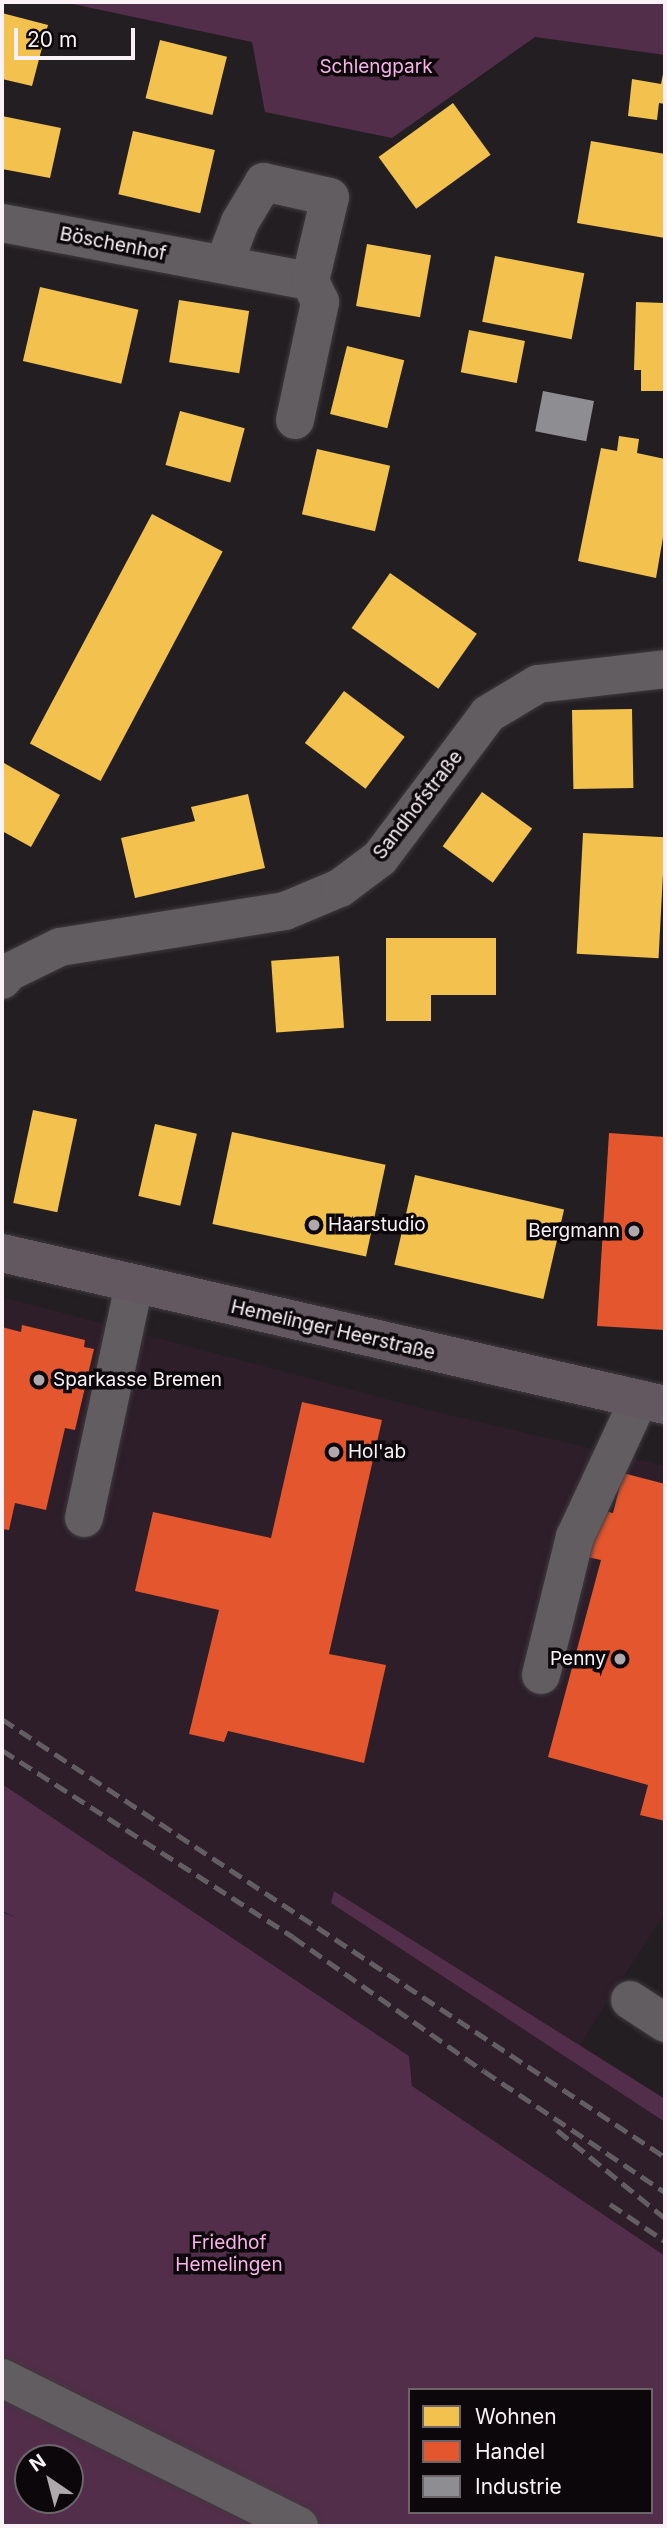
<!DOCTYPE html>
<meta charset="utf-8">
<style>
body{margin:0}
#map{position:relative;width:667px;height:2528px;overflow:hidden;background:#231e22;font-family:Inter,sans-serif}
div>[style]{position:absolute}
[style*='--x']{left:calc(var(--x)*1px);top:calc(var(--y)*1px);width:calc(var(--w)*1px);rotate:calc(var(--a)*1deg)}
.built>*{inset:0;background:#2d1e29}
.green>*{inset:0;background:#522e4a}
.homes>*{inset:0;background:#f2c14e;transform-origin:0 0}
.shops>*{inset:0;background:#e4572e}
.industry>*{inset:0;background:#8d8d92;transform-origin:0 0}
.roads{filter:drop-shadow(0 0 2px #3f3a3e) drop-shadow(0 0 2px #3f3a3e)}
.minor>*{height:38px;margin:-19px;padding:0 19px;transform-origin:19px;border-radius:19px;background:#615d60}
.major>*{height:38px;margin:-19px;padding:0 19px;transform-origin:19px;border-radius:19px;background:#635860}
.rail>*{height:5px;margin-top:-2.5px;transform-origin:0;background:repeating-linear-gradient(90deg,#625e61 0 14px,transparent 0 21px)}
.dots>*{width:19px;height:19px;translate:-50% -50%;box-sizing:border-box;border:4px solid #0c070a;border-radius:50%}
span{translate:-50% -50%;white-space:nowrap;text-align:center;line-height:1.15;-webkit-text-stroke:7px #0c070a;paint-order:stroke}
.park-label{font-size:19px;color:#fab1e8}
.street-label{font-size:19px;color:#faf2f7}
.poi-label{font-size:19px;color:#faf2f7}
.left{translate:0 -50%;text-align:left}
.right{translate:-100% -50%;text-align:right}
.frame{position:absolute;inset:0;border:4px solid #faf2f7;pointer-events:none}
.legend{position:absolute;left:408px;top:2388px;width:245px;height:126px;box-sizing:border-box;background:#0c070a;border:2px solid #6b6569;margin:0;padding:9px 12px;list-style:none;font-size:21px;color:#faf2f7}
.legend li{display:flex;align-items:center;gap:14px;height:35px}
.legend b{width:35px;border:2px solid #6b6569}
.north{position:absolute;left:14px;top:2444px;width:70px;height:70px;box-sizing:border-box;background:#0c070a;border:2px solid #6b6569;border-radius:50%;rotate:325deg;font-size:19px;font-weight:700;line-height:28px;text-align:center;color:#faf2f7}
.north::after{content:'';display:block;margin:auto;width:24px;height:32px;background:#afa8ac;clip-path:polygon(50% 0,100% 100%,50% 72%,0 100%)}
.scale{position:absolute;left:14px;top:28px;width:121px;height:32px;box-sizing:border-box;border:4px solid #faf2f7;border-top:0;padding-left:9px;font-size:21px;line-height:24px;white-space:nowrap;color:#faf2f7;-webkit-text-stroke:5px #0c070a;paint-order:stroke}
</style>
<div id="map">
<div class="built">
<i style="clip-path:polygon(2px 1297px,421px 1408px,665px 1466px,665px 1913px,580px 2044px,665px 2099px,665px 2256px,412px 2086px,409px 2056px,2px 1784px)"></i>
</div>
<div class="green">
<i style="clip-path:polygon(63px 2px,665px 2px,665px 55px,535px 37px,392px 138px,265px 112px,252px 42px)"></i>
<i style="clip-path:polygon(evenodd,2px 1784px,409px 2056px,412px 2086px,665px 2256px,665px 2526px,2px 2526px,2px 1912px,17px 1918px,2px 1911px,2px 1784px,410px 2390px,651px 2390px,651px 2512px,410px 2512px,410px 2390px,2px 1784px,28px 2458px,70px 2458px,70px 2500px,28px 2500px,28px 2458px)"></i>
<i style="clip-path:polygon(334px 1891px,665px 2099px,665px 2122px,331px 1903px)"></i>
</div>
<div class="homes">
<i style="clip-path:polygon(2px 13px,48px 25px,32px 86px,2px 79px)"></i>
<i style="left:160px;top:40px;width:69px;height:60px;rotate:14deg"></i>
<i style="clip-path:polygon(664px 69px,665px 104px,659px 103px,657px 120px,628px 116px,632px 79px,661px 84px)"></i>
<i style="left:453px;top:103px;width:64px;height:92px;rotate:54deg"></i>
<i style="clip-path:polygon(2px 116px,61px 128px,50px 178px,2px 169px)"></i>
<i style="left:133px;top:131px;width:84px;height:65px;rotate:13deg"></i>
<i style="clip-path:polygon(591px 141px,665px 154px,665px 238px,577px 223px)"></i>
<i style="left:367px;top:244px;width:65px;height:63px;rotate:10deg"></i>
<i style="left:495px;top:256px;width:91px;height:67px;rotate:11deg"></i>
<i style="left:40px;top:287px;width:101px;height:76px;rotate:13deg"></i>
<i style="left:179px;top:300px;width:71px;height:63px;rotate:9deg"></i>
<i style="clip-path:polygon(636px 302px,665px 303px,665px 391px,641px 391px,641px 370px,634px 370px)"></i>
<i style="left:469px;top:330px;width:57px;height:43px;rotate:11deg"></i>
<i style="left:347px;top:346px;width:59px;height:70px;rotate:14deg"></i>
<i style="left:180px;top:411px;width:67px;height:56px;rotate:15deg"></i>
<i style="clip-path:polygon(619px 436px,639px 439px,637px 453px,665px 459px,665px 526px,656px 578px,578px 561px,601px 448px,617px 451px)"></i>
<i style="left:317px;top:449px;width:75px;height:67px;rotate:13deg"></i>
<i style="left:152px;top:514px;width:80px;height:260px;rotate:28deg"></i>
<i style="left:390px;top:573px;width:106px;height:67px;rotate:35deg"></i>
<i style="left:344px;top:691px;width:76px;height:65px;rotate:37deg"></i>
<i style="left:632px;top:709px;width:79px;height:60px;rotate:89deg"></i>
<i style="clip-path:polygon(4px 763px,60px 795px,31px 847px,2px 831px)"></i>
<i style="left:482px;top:792px;width:62px;height:67px;rotate:36deg"></i>
<i style="clip-path:polygon(248px 794px,265px 868px,135px 898px,121px 838px,195px 821px,191px 807px)"></i>
<i style="left:583px;top:833px;width:82px;height:121px;rotate:3deg"></i>
<i style="clip-path:polygon(386px 938px,496px 938px,496px 995px,431px 995px,431px 1021px,386px 1021px)"></i>
<i style="left:339px;top:956px;width:72px;height:68px;rotate:86deg"></i>
<i style="left:33px;top:1110px;width:45px;height:95px;rotate:12deg"></i>
<i style="left:155px;top:1124px;width:43px;height:74px;rotate:13deg"></i>
<i style="left:232px;top:1132px;width:157px;height:94px;rotate:12deg"></i>
<i style="left:415px;top:1175px;width:153px;height:92px;rotate:13deg"></i>
</div>
<div class="shops">
<i style="clip-path:polygon(609px 1133px,665px 1137px,665px 1330px,597px 1326px)"></i>
<i style="clip-path:polygon(22px 1325px,85px 1340px,84px 1347px,94px 1349px,75px 1430px,65px 1428px,46px 1510px,15px 1503px,9px 1530px,2px 1529px,2px 1327px,21px 1332px)"></i>
<i style="clip-path:polygon(302px 1402px,382px 1420px,329px 1654px,386px 1665px,364px 1763px,228px 1731px,224px 1742px,189px 1734px,219px 1610px,135px 1591px,153px 1512px,271px 1538px)"></i>
<i style="clip-path:polygon(623px 1473px,665px 1484px,665px 1821px,640px 1815px,648px 1785px,548px 1757px,601px 1560px,587px 1557px,600px 1510px,613px 1513px)"></i>
</div>
<div class="industry">
<i style="left:543px;top:391px;width:52px;height:41px;rotate:11deg"></i>
</div>
<div class="roads">
<div class="minor">
<i style="--x:2;--y:223;--w:313;--a:10.7"></i>
<i style="--x:310;--y:281;--w:86;--a:-76.6"></i>
<i style="--x:330;--y:197;--w:68;--a:-167.2"></i>
<i style="--x:264;--y:182;--w:47;--a:121"></i>
<i style="--x:240;--y:222;--w:45;--a:110.9"></i>
<i style="--x:295;--y:420;--w:121;--a:-78"></i>
<i style="--x:320;--y:302;--w:23;--a:-115"></i>
<i style="--x:2;--y:980;--w:11;--a:-49"></i>
<i style="--x:9;--y:972;--w:57;--a:-26.1"></i>
<i style="--x:60;--y:947;--w:228;--a:-9.1"></i>
<i style="--x:285;--y:911;--w:60;--a:-22.7"></i>
<i style="--x:340;--y:888;--w:50;--a:-36.9"></i>
<i style="--x:380;--y:858;--w:180;--a:-53.1"></i>
<i style="--x:488;--y:714;--w:58;--a:-31"></i>
<i style="--x:538;--y:684;--w:128;--a:-6.7"></i>
<i style="--x:84;--y:1518;--w:238;--a:-77.9"></i>
<i style="--x:541;--y:1675;--w:142;--a:-76.2"></i>
<i style="--x:575;--y:1537;--w:152;--a:-65.1"></i>
<i style="--x:630;--y:2000;--w:42;--a:33.3"></i>
<i style="--x:2;--y:2378;--w:332;--a:26.5"></i>
</div>
<div class="major">
<i style="--x:2;--y:1253;--w:680;--a:12.91"></i>
</div>
</div>
<div class="rail">
<i style="--x:2;--y:1719;--w:795;--a:33.45"></i>
<i style="--x:2;--y:1750;--w:346;--a:32.7"></i>
<i style="--x:293;--y:1937;--w:233;--a:35.1"></i>
<i style="--x:484;--y:2071;--w:218;--a:33.8"></i>
<i style="--x:557;--y:2130;--w:139;--a:39.2"></i>
<i style="--x:610;--y:2204;--w:66;--a:33.9"></i>
</div>
<div class="dots">
<i style="left:314px;top:1225px;background:#afa8ac"></i>
<i style="left:634px;top:1231px;background:#afa8ac"></i>
<i style="left:39px;top:1380px;background:#afa8ac"></i>
<i style="left:334px;top:1452px;background:#afa8ac"></i>
<i style="left:620px;top:1659px;background:#afa8ac"></i>
</div>
<div class="park-label">
<span style="left:376px;top:67px">Schlengpark</span>
<span style="left:229px;top:2254px">Friedhof<br>Hemelingen</span>
</div>
<div class="street-label">
<span style="left:113px;top:244px;rotate:11deg">Böschenhof</span>
<span style="left:418px;top:805px;rotate:-52deg">Sandhofstraße</span>
<span style="left:333px;top:1330px;rotate:13deg">Hemelinger Heerstraße</span>
</div>
<div class="poi-label">
<span class="left" style="left:328px;top:1225px">Haarstudio</span>
<span class="right" style="left:620px;top:1231px">Bergmann</span>
<span class="left" style="left:53px;top:1380px">Sparkasse Bremen</span>
<span class="left" style="left:348px;top:1452px">Hol'ab</span>
<span class="right" style="left:606px;top:1659px">Penny</span>
</div>
<div class="frame"></div>
<ul class="legend">
<li><b style="height:19px;background:#f2c14e"></b>Wohnen</li>
<li><b style="height:19px;background:#e4572e"></b>Handel</li>
<li><b style="height:19px;background:#8d8d92"></b>Industrie</li>
</ul>
<div class="north">N</div>
<div class="scale">20 m</div>
</div>
